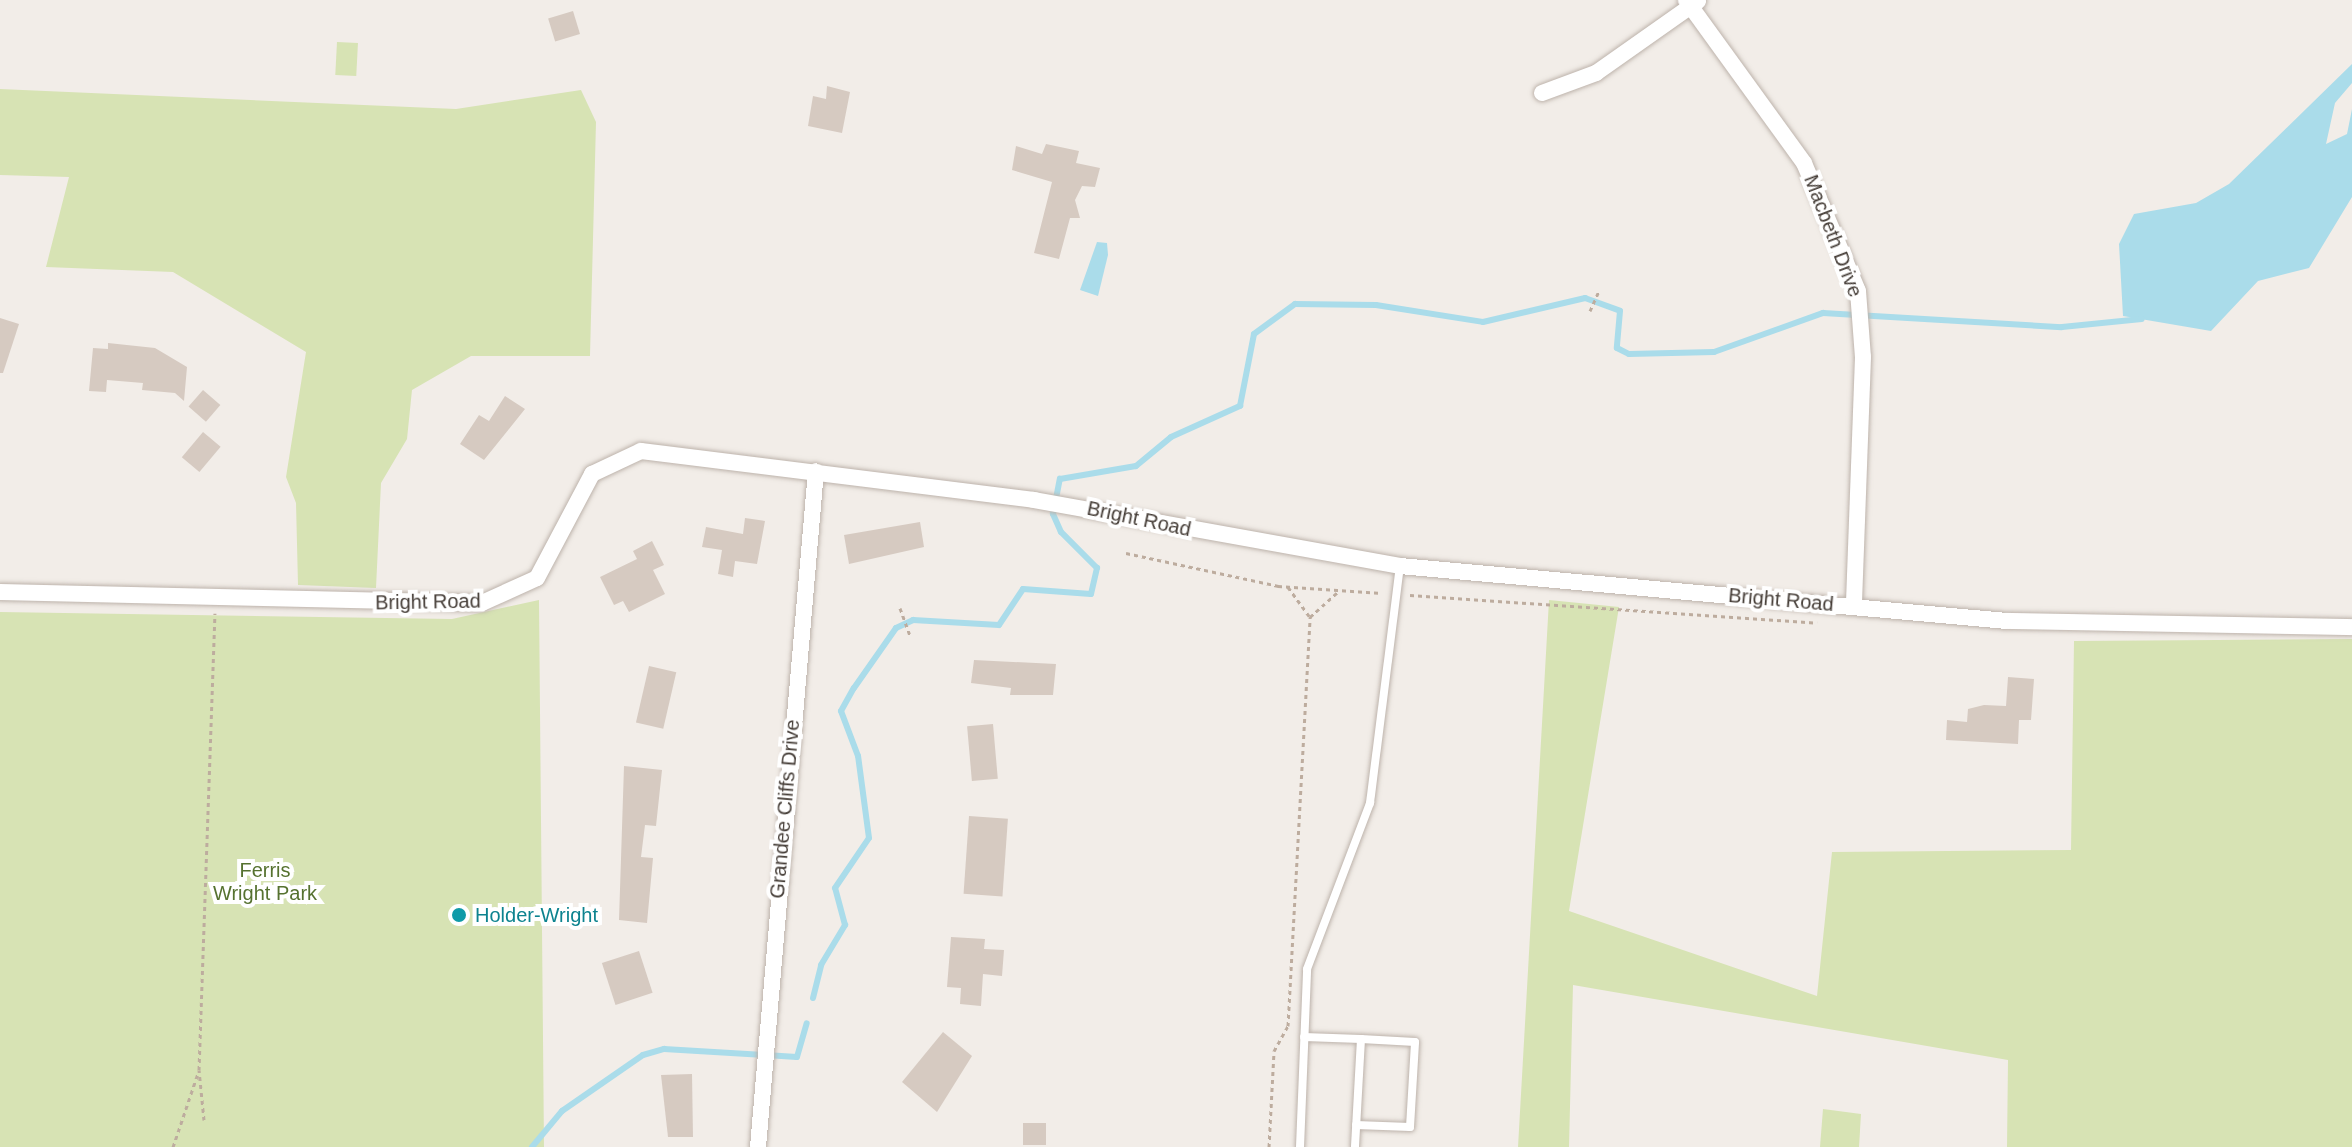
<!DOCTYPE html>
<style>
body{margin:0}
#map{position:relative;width:2352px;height:1147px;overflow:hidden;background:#f2ede8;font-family:Arial,sans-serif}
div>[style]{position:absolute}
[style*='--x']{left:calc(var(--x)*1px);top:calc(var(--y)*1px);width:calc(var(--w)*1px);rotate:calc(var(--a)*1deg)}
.green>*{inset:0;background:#d7e3b4;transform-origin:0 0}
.water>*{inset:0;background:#aadcea}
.stream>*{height:6px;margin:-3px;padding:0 3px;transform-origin:3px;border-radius:3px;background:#aadcea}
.building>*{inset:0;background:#d6cac1;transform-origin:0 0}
.path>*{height:3px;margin-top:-1.5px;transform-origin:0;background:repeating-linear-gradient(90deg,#bdac9e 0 4px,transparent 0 8px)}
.roads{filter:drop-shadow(0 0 2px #bdb3ab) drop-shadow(0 0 2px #bdb3ab)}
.lane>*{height:8px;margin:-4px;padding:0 4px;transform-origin:4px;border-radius:4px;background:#fff}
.street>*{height:16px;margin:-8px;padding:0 8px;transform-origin:8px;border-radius:8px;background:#fff}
.dots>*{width:22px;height:22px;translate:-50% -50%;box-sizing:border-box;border:4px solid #fff;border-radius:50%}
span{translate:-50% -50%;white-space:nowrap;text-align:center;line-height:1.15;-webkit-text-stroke:8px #fff;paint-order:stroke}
.street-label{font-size:20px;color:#453d37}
.park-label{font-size:20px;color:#567230}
.culture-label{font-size:20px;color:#0d838f}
.left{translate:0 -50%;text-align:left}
</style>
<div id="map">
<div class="green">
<i style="left:337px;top:42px;width:21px;height:33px;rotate:3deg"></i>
<i style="clip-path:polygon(0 89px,456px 109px,581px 90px,596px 122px,590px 356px,471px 356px,412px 390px,407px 439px,381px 483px,376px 588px,298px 585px,296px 503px,286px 477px,306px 352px,173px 272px,46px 267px,69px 177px,0 175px)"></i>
<i style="clip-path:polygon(539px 600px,544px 1147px,0 1147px,0 612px,452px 619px)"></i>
<i style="clip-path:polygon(1549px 600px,1619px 607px,1569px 911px,1817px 996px,1832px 852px,2071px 850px,2074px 641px,2352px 639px,2352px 1147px,2007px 1147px,2008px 1060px,1573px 985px,1569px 1147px,1518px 1147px)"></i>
<i style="clip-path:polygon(1823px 1109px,1861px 1114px,1859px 1147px,1820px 1147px)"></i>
</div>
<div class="water">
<i style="clip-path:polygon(2352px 64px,2352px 83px,2335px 103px,2326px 144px,2347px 134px,2352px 109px,2352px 197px,2309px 268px,2258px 281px,2211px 331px,2123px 316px,2119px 244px,2134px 214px,2196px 203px,2229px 184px)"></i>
<i style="clip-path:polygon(1097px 242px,1107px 243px,1108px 255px,1098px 296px,1080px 290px)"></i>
</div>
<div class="stream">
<i style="--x:813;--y:998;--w:34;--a:-76"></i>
<i style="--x:821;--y:965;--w:47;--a:-59"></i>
<i style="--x:845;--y:925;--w:38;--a:-105"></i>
<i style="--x:835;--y:888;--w:60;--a:-55.8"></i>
<i style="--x:869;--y:838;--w:83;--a:-97.6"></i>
<i style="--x:858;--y:756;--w:48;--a:-110.7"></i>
<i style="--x:841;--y:711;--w:26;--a:-61"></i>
<i style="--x:854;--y:688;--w:73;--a:-55"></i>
<i style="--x:896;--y:628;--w:19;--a:-25"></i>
<i style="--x:913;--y:620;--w:86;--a:3.3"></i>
<i style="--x:999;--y:625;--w:43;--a:-56.3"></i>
<i style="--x:1023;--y:589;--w:68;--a:4.2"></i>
<i style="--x:1091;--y:594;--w:27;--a:-77"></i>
<i style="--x:1097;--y:568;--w:51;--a:-135"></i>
<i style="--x:1061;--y:532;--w:20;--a:-114"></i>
<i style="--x:1053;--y:514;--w:36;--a:-79"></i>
<i style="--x:1060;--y:479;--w:77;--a:-9.7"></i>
<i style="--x:1136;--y:466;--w:45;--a:-39.6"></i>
<i style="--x:1171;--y:437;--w:76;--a:-24.2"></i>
<i style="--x:1240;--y:406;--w:73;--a:-79"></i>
<i style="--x:1254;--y:334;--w:51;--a:-36.2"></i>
<i style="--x:1295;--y:304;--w:81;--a:0.7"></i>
<i style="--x:1376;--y:305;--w:108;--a:9"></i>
<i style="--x:1483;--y:322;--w:105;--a:-13.2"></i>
<i style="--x:1585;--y:298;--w:37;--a:20"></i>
<i style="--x:1620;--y:311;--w:37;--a:95"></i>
<i style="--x:1617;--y:348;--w:13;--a:27"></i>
<i style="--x:1629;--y:354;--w:85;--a:-1.3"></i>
<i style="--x:1714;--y:352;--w:116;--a:-19.7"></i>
<i style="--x:1823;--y:313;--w:239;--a:3.4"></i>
<i style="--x:2062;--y:327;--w:80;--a:-5.7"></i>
<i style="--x:532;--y:1147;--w:47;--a:-50.2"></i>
<i style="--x:562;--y:1111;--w:98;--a:-34.7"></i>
<i style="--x:643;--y:1055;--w:22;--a:-16"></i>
<i style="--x:664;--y:1049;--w:133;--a:3.4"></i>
<i style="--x:797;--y:1057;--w:35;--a:-74"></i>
</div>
<div class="building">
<i style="left:573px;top:11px;width:24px;height:26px;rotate:73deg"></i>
<i style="clip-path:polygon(827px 86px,850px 92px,842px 133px,808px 126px,813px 96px,826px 99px)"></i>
<i style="clip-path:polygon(1046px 144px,1079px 151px,1076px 163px,1100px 168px,1095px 187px,1082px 186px,1075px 200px,1080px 218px,1070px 218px,1059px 259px,1034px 253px,1052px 182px,1012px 170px,1016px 146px,1042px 154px)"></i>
<i style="clip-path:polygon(0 318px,19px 324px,3px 373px,0 373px)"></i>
<i style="clip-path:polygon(108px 343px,155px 348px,187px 367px,184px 401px,175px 393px,142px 390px,143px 383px,107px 380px,106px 392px,89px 391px,93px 348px,108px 349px)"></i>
<i style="left:203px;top:390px;width:23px;height:22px;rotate:41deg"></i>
<i style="clip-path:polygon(505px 396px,525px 409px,484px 460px,460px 444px,479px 415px,489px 421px)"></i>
<i style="left:203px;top:432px;width:23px;height:33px;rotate:40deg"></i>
<i style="clip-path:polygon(745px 518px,765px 521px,757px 564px,735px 561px,733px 577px,718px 574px,722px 550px,702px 547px,706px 527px,743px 534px)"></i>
<i style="clip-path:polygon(920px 522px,924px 547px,849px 564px,844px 535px)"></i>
<i style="clip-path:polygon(652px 541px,664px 565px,653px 570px,665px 594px,629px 612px,623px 601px,614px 605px,600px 577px,637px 559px,633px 551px)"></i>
<i style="clip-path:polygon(974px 660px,1056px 664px,1053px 695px,1010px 695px,1011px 688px,971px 683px)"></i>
<i style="left:649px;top:666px;width:28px;height:58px;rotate:13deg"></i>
<i style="clip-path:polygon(2008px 677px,2034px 679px,2031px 720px,2019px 720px,2018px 744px,1946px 740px,1947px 720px,1967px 722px,1968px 709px,1984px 705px,2006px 706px)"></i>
<i style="left:993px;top:724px;width:55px;height:26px;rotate:85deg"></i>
<i style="clip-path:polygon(624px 766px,662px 770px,656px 826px,645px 825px,641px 857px,653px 858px,647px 923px,619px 920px)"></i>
<i style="left:969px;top:816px;width:39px;height:78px;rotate:4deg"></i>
<i style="clip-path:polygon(951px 937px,985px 939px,984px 949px,1004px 950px,1002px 976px,983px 974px,981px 1006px,960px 1004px,961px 988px,947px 987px)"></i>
<i style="left:639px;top:951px;width:44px;height:39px;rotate:72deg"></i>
<i style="clip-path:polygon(943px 1032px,972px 1056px,937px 1112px,902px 1082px)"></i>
<i style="clip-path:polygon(692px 1074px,693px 1137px,668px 1137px,661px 1075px)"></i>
<i style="left:1023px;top:1123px;width:23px;height:22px"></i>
</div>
<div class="path">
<i style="--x:1590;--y:311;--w:22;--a:-66"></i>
<i style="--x:1126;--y:553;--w:156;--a:12.2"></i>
<i style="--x:1278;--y:586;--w:104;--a:3.9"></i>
<i style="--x:1288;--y:587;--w:37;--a:54"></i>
<i style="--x:1310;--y:617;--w:39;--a:-42"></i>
<i style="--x:1410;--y:595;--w:408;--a:3.9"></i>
<i style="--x:900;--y:608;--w:30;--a:70"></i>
<i style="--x:204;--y:1120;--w:50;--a:-95.7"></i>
<i style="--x:199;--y:1070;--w:457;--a:-88"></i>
<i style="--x:173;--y:1147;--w:81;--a:-71.3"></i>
<i style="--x:1269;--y:1147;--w:96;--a:-87"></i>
<i style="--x:1274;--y:1051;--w:29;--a:-61"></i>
<i style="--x:1288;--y:1026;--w:410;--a:-86.9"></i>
</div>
<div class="roads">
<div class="lane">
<i style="--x:1304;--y:1037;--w:57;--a:2"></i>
<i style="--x:1361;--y:1039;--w:108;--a:93.2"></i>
<i style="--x:1356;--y:1125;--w:54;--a:2.1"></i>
<i style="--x:1410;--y:1127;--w:85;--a:-86.6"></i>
<i style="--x:1415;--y:1042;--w:54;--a:-176.8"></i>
<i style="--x:1300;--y:1147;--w:178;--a:-87.7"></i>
<i style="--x:1307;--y:969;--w:178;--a:-69.2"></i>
<i style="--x:1370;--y:803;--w:238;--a:-82.8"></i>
</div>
<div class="street">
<i style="--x:1686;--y:0;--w:201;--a:54.1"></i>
<i style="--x:1804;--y:163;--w:139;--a:67.1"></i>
<i style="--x:1858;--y:291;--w:66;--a:85.7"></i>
<i style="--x:1863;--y:357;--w:249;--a:92.1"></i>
<i style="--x:1542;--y:93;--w:58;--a:-20.3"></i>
<i style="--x:1596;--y:73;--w:125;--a:-35.2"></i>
<i style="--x:0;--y:592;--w:482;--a:1.3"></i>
<i style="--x:482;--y:603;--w:60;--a:-24.4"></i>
<i style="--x:537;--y:578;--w:118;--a:-62.1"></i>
<i style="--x:592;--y:474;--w:54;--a:-25.1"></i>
<i style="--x:641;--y:451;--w:396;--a:7.1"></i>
<i style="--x:1034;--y:500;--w:372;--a:10.2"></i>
<i style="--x:1400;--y:566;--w:609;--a:5.18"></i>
<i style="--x:2007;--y:621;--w:345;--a:1"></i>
<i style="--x:758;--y:1147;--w:678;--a:-85.1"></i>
</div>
</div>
<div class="dots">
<i style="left:459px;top:915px;background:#0f9aa8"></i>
</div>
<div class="street-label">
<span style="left:1833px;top:236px;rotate:69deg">Macbeth Drive</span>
<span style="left:1139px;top:519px;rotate:12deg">Bright Road</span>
<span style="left:1781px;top:600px;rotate:5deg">Bright Road</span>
<span style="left:428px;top:602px;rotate:-1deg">Bright Road</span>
<span style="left:785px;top:809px;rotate:-85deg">Grandee Cliffs Drive</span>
</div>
<div class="park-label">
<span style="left:265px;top:882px">Ferris<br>Wright Park</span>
</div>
<div class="culture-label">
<span class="left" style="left:475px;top:915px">Holder-Wright</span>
</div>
</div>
